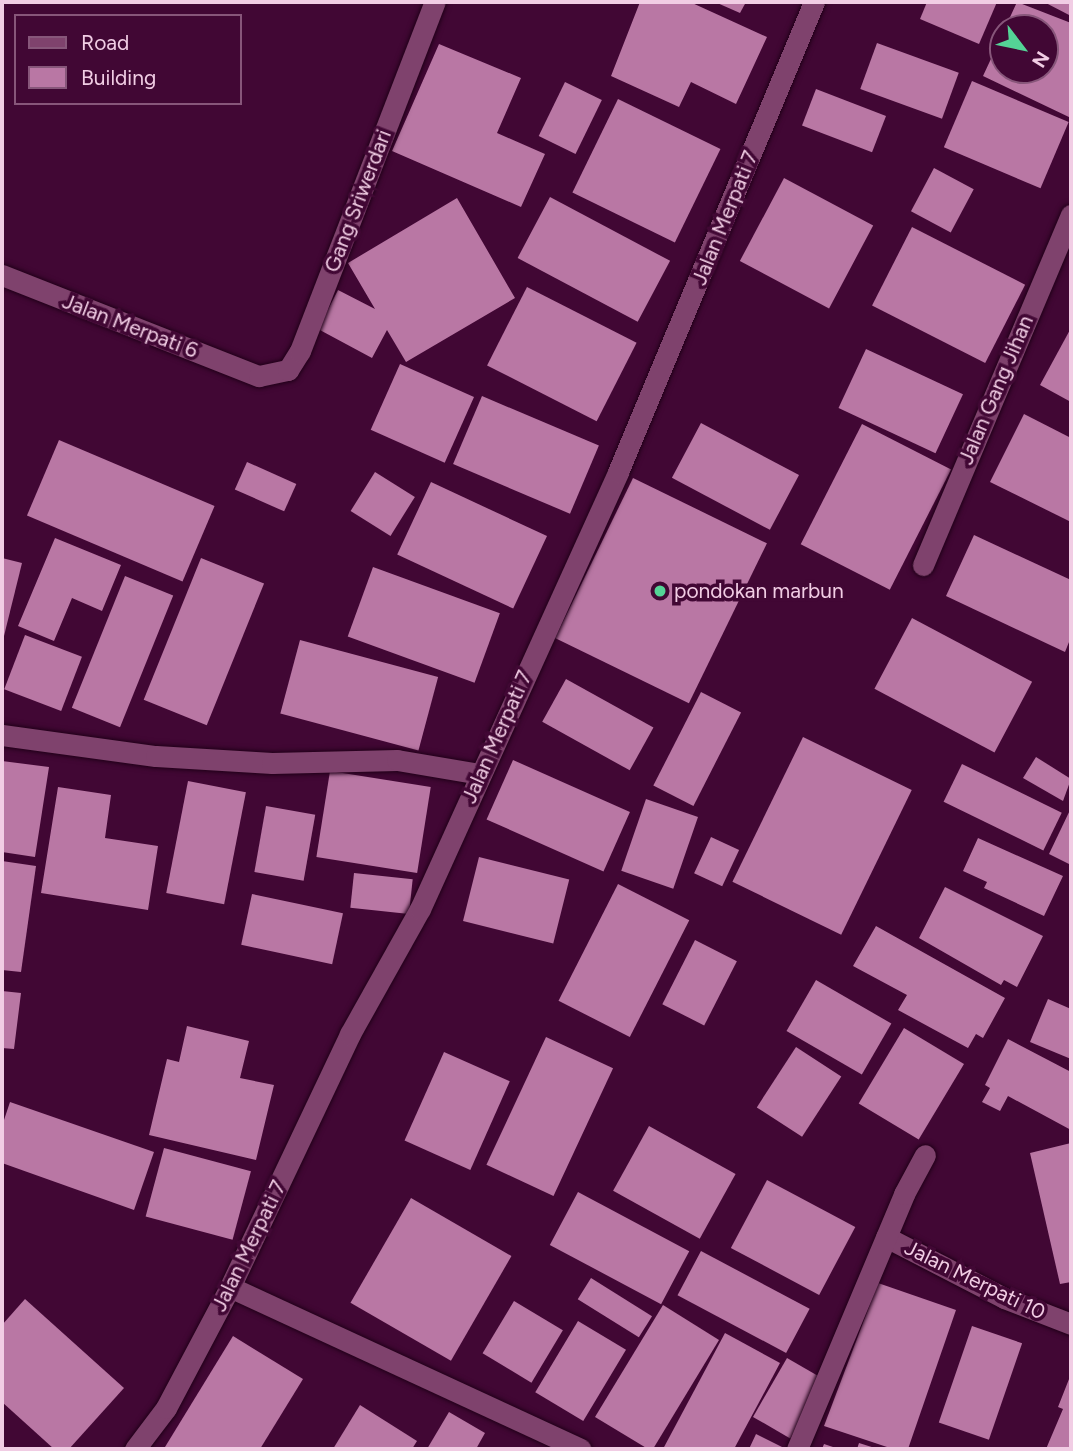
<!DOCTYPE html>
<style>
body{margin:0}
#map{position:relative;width:1073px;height:1451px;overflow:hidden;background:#410734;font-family:Figtree,sans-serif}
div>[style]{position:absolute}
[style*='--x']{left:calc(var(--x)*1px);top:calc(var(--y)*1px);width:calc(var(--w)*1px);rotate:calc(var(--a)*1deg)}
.building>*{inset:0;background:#b977a4;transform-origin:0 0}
.roads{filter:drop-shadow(0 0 2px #210019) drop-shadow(0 0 2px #210019)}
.street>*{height:21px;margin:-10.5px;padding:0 10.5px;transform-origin:10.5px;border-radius:10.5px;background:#7f426d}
.dots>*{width:19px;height:19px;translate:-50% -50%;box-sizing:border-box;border:4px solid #410734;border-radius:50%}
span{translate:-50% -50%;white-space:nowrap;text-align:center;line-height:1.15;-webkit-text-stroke:7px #410734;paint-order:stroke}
.street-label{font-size:21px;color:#f1cde4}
.poi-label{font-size:21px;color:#f1cde4}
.left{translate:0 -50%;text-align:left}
.frame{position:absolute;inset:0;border:4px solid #f1cde4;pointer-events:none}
.legend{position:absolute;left:14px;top:14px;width:228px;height:91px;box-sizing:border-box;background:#410734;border:2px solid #87567a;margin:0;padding:9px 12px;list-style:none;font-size:21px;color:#f1cde4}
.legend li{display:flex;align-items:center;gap:14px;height:35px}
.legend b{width:35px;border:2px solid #87567a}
.north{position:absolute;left:989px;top:14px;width:70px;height:70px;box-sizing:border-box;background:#410734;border:2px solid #87567a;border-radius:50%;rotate:122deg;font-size:19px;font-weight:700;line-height:28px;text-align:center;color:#f1cde4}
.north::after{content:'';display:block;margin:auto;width:24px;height:32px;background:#54d396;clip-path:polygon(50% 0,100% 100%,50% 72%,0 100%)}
</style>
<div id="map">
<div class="building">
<i style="clip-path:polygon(640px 2px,690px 2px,767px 37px,736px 104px,691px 82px,679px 107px,611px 76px)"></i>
<i style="clip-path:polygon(715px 2px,746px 2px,740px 13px)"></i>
<i style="clip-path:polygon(927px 2px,997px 2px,979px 44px,920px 19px)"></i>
<i style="clip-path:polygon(1017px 2px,1071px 23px,1071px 118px,983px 76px,1003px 33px,1003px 70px,1045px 70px,1045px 28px,1005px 28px)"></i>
<i style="clip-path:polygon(1044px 2px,1071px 2px,1071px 16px)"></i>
<i style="left:877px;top:43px;width:87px;height:49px;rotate:20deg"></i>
<i style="clip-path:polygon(439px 44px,521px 78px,497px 133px,545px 154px,521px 207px,392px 151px)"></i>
<i style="left:972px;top:81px;width:105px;height:72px;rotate:23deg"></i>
<i style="left:565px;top:82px;width:41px;height:60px;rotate:26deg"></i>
<i style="left:816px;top:89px;width:75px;height:39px;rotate:21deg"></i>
<i style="left:618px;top:99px;width:114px;height:104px;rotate:26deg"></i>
<i style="left:934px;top:168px;width:45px;height:49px;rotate:28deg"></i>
<i style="left:784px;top:178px;width:101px;height:94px;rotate:28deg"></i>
<i style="left:550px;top:197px;width:136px;height:69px;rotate:28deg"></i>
<i style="clip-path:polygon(457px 198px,515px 298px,406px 362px,387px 330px,372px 358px,318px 329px,338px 290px,375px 309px,348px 263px)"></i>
<i style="left:912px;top:227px;width:127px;height:88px;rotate:27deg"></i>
<i style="left:527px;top:287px;width:123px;height:88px;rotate:27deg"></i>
<i style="clip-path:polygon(1071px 328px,1071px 402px,1040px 385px)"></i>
<i style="left:866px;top:349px;width:107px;height:65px;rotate:25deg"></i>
<i style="left:400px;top:364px;width:81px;height:72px;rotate:24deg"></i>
<i style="left:482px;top:396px;width:127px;height:74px;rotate:23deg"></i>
<i style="clip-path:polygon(1024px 414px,1071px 438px,1071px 522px,990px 482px)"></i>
<i style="left:701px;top:423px;width:111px;height:62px;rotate:28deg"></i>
<i style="left:862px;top:424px;width:100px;height:135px;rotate:27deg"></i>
<i style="left:59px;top:440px;width:169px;height:82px;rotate:23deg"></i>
<i style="left:247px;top:462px;width:54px;height:30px;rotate:24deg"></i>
<i style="left:375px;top:472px;width:47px;height:46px;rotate:32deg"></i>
<i style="left:633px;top:478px;width:149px;height:178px;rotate:26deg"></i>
<i style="left:431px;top:482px;width:128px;height:80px;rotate:25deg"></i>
<i style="clip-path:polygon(974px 535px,1071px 580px,1071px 637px,1065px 652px,946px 596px)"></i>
<i style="clip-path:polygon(55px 538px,121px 565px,102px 611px,72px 598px,54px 641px,18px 626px)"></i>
<i style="clip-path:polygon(2px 558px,22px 563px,3px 640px,2px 640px)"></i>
<i style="left:201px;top:558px;width:68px;height:153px;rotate:22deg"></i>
<i style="left:373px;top:567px;width:135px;height:74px;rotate:20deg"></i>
<i style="left:125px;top:576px;width:52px;height:142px;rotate:22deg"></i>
<i style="left:912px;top:618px;width:136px;height:80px;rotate:28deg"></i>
<i style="left:25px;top:635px;width:61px;height:58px;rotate:21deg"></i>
<i style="left:300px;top:640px;width:143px;height:76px;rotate:15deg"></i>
<i style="left:566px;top:679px;width:100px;height:49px;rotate:29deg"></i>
<i style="left:701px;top:692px;width:45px;height:105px;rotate:27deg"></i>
<i style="left:803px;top:737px;width:121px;height:161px;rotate:26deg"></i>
<i style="clip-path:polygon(1036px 757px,1071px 779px,1063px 801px,1023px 778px)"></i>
<i style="left:513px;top:760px;width:128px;height:65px;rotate:24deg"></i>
<i style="clip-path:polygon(2px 761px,49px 767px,35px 857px,2px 852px)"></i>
<i style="left:962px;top:764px;width:111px;height:42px;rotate:26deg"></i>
<i style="left:330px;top:771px;width:102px;height:87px;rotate:9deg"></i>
<i style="left:188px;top:781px;width:59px;height:114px;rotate:11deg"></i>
<i style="clip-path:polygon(58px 787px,111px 795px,105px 838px,158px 846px,148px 910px,41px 893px)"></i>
<i style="left:646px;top:799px;width:55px;height:76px;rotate:19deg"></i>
<i style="left:266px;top:806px;width:50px;height:67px;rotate:10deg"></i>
<i style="clip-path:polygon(1071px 808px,1071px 865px,1049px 854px)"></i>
<i style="left:711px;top:837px;width:31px;height:40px;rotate:25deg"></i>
<i style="clip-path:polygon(978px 838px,1063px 876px,1044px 916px,984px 888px,987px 882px,963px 871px)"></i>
<i style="left:479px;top:857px;width:93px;height:66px;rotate:14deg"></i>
<i style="clip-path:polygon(2px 861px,36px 866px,21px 972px,2px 970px)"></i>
<i style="left:354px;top:873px;width:59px;height:35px;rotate:6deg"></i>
<i style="left:618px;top:884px;width:80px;height:131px;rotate:27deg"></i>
<i style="clip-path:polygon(945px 887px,1043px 936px,1017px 987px,1004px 980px,1001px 985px,919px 938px)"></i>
<i style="left:252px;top:894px;width:93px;height:52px;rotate:12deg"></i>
<i style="clip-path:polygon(876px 926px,1005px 998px,983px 1038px,976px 1034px,968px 1048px,898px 1010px,907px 995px,853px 966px)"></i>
<i style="left:695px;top:940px;width:47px;height:72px;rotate:27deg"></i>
<i style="left:816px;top:980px;width:87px;height:59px;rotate:30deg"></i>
<i style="clip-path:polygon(2px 991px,21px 993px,14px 1049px,2px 1048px)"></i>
<i style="clip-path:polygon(1048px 999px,1071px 1009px,1071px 1059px,1030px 1042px)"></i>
<i style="clip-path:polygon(187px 1026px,249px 1041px,240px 1078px,274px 1085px,256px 1160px,149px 1135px,167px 1059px,179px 1062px)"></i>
<i style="left:904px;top:1028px;width:70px;height:88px;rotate:31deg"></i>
<i style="left:546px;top:1037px;width:74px;height:141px;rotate:25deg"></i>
<i style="clip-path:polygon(1008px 1039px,1071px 1072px,1071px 1130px,1008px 1096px,1000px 1111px,982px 1102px,990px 1088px,985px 1085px)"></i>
<i style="left:796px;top:1047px;width:54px;height:72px;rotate:33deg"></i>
<i style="left:444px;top:1052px;width:72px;height:97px;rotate:24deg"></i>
<i style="clip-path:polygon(10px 1102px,154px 1152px,134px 1210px,2px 1163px,2px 1126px)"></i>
<i style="left:649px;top:1126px;width:99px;height:74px;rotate:29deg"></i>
<i style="clip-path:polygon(1071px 1143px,1071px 1282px,1060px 1284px,1030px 1153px)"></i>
<i style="left:164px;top:1148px;width:90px;height:71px;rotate:15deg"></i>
<i style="left:767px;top:1180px;width:100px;height:77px;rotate:28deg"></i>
<i style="left:578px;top:1192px;width:126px;height:60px;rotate:28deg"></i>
<i style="left:411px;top:1198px;width:116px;height:121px;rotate:30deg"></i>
<i style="left:701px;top:1251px;width:123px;height:50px;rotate:28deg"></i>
<i style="left:591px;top:1278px;width:72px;height:25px;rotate:32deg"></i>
<i style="clip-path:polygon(878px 1283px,956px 1310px,908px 1449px,893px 1449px,824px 1426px)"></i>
<i style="clip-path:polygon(25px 1299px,124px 1388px,69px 1449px,54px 1449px,2px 1402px,2px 1325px)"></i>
<i style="left:514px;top:1301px;width:57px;height:61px;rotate:31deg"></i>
<i style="clip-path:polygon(663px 1305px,719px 1340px,653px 1449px,648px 1449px,595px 1417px)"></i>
<i style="left:578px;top:1321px;width:56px;height:83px;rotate:31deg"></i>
<i style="left:972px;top:1326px;width:53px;height:102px;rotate:19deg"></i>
<i style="clip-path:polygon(725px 1333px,780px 1363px,734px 1449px,663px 1449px)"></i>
<i style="clip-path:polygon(233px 1336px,303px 1379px,260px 1449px,169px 1449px,165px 1447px)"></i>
<i style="left:787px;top:1358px;width:43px;height:68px;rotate:30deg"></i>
<i style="clip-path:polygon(1071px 1374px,1071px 1449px,1046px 1449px,1063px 1409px,1058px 1407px)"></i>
<i style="clip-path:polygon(360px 1405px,417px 1441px,412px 1449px,333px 1449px)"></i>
<i style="clip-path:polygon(449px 1412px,485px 1433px,476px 1449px,427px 1449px)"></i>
<i style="clip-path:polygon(756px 1434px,786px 1449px,749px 1449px)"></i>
<i style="clip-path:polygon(859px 1443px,878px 1449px,857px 1449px)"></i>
<i style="clip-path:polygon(824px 1444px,839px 1449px,822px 1449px)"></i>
</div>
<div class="roads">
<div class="street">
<i style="--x:2;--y:275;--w:276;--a:21.5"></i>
<i style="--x:259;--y:376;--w:30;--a:-12"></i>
<i style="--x:288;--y:370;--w:22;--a:-58"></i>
<i style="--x:300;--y:351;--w:374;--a:-68.9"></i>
<i style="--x:923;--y:565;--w:380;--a:-67.1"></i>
<i style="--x:2;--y:735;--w:155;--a:7.8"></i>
<i style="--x:156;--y:756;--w:116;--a:3.5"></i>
<i style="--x:272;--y:763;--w:125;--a:-1.4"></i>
<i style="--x:397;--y:760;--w:84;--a:9.6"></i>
<i style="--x:886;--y:1237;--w:133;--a:27.3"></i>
<i style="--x:1004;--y:1298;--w:72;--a:21.2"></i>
<i style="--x:230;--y:1287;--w:386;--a:24.8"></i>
<i style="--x:135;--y:1449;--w:51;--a:-52.9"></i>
<i style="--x:166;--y:1408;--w:137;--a:-62.1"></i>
<i style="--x:230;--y:1287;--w:280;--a:-64.6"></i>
<i style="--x:350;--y:1034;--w:143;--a:-60.8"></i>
<i style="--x:420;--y:909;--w:480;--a:-65.6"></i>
<i style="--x:618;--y:472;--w:509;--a:-67.36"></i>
<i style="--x:797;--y:1449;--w:277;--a:-67.2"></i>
<i style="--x:904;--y:1194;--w:44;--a:-61.7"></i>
</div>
</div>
<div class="dots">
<i style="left:660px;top:591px;background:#54d396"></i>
</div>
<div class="street-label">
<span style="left:358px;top:201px;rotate:-69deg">Gang Sriwerdari</span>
<span style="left:725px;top:218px;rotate:-68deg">Jalan Merpati 7</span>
<span style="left:130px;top:326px;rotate:21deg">Jalan Merpati 6</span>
<span style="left:996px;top:390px;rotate:-67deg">Jalan Gang Jihan</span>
<span style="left:497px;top:737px;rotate:-66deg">Jalan Merpati 7</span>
<span style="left:249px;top:1246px;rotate:-64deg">Jalan Merpati 7</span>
<span style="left:975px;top:1280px;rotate:26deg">Jalan Merpati 10</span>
</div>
<div class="poi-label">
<span class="left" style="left:674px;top:591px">pondokan marbun</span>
</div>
<div class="frame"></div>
<ul class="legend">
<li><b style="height:9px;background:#7f426d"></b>Road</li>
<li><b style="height:19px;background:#b977a4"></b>Building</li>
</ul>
<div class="north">N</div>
</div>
